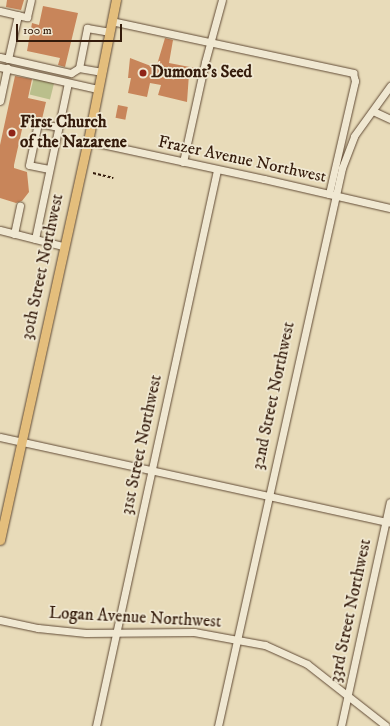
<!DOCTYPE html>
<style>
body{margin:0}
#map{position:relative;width:390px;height:726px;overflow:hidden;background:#e8dbb9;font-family:"IM FELL DW Pica",serif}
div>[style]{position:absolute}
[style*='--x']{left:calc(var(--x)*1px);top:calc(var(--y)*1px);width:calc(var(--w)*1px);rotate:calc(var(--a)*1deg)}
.green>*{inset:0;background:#babf8c;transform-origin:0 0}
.building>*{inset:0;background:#c8855a;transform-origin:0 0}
.path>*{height:1.5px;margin-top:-0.75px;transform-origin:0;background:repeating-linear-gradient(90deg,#341b0b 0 3px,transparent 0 5px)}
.roads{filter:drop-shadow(0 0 1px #614b36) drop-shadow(0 0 1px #614b36)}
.minor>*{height:7px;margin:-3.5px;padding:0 3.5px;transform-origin:3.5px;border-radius:3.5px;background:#f0e8d2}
.major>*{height:9px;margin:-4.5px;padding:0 4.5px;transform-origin:4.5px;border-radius:4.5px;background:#e4be7c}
.dots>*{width:11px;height:11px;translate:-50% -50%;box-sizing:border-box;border:2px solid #f0e8d2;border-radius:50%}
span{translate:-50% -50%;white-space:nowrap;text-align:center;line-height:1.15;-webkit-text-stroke:3.5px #f0e8d2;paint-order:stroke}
.poi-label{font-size:17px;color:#341b0b;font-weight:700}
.left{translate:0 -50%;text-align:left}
.street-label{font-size:17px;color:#341b0b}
.scale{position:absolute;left:16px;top:24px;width:106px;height:18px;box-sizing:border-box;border:2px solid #341b0b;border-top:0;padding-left:5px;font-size:12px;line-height:14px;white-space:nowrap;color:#341b0b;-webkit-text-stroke:3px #f0e8d2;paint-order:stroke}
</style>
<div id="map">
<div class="green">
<i style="left:34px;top:77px;width:21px;height:18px;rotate:14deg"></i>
</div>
<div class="building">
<i style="clip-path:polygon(7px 0,24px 0,21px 10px,6px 7px)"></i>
<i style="clip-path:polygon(43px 6px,78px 13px,65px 67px,58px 65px,60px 58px,27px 51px,32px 23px,39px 25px)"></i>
<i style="clip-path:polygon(165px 38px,173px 40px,169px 63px,195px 68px,194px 75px,189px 74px,187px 102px,158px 95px,161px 85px,150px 83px,147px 97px,128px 93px,131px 78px,128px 78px,130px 58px,156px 68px)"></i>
<i style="clip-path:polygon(15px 76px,32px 79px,28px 98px,46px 102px,42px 119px,25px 116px,14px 165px,14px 168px,27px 172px,29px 192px,22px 201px,16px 203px,0 198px,0 145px)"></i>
<i style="left:118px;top:105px;width:10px;height:13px;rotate:11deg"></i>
</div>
<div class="path">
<i style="--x:93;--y:173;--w:21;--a:14"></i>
</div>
<div class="roads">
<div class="minor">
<i style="--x:0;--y:11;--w:28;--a:13"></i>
<i style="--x:27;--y:17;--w:17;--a:-77"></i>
<i style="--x:111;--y:21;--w:248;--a:12.1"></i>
<i style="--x:353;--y:73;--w:8;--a:76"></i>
<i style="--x:355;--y:81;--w:116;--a:103"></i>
<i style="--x:0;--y:57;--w:73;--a:12.7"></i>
<i style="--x:71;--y:73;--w:9;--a:-32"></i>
<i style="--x:79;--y:68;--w:41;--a:-78.7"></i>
<i style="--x:87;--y:28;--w:22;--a:10"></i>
<i style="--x:8;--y:59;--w:45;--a:-77.2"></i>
<i style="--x:0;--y:67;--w:100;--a:12.7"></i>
<i style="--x:79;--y:68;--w:22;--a:10"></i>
<i style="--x:0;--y:101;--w:34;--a:-78"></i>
<i style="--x:373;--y:111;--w:19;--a:25"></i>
<i style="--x:88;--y:141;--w:180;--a:12.2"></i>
<i style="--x:264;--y:179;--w:129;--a:13"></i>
<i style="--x:183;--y:162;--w:102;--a:-77.6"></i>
<i style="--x:205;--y:62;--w:64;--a:-74.7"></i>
<i style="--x:49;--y:169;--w:20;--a:-169"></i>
<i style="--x:29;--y:165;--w:43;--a:-77.9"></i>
<i style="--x:38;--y:123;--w:20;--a:11"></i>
<i style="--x:0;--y:230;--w:65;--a:14.3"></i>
<i style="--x:14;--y:234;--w:29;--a:-78"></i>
<i style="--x:35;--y:239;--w:159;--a:-78.1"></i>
<i style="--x:0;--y:437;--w:399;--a:12.4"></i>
<i style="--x:0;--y:620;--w:39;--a:12"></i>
<i style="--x:38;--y:628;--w:48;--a:5.9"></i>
<i style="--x:86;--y:633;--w:108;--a:-0.5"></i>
<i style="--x:194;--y:632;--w:72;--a:10.4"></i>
<i style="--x:265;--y:645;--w:46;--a:24.3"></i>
<i style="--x:307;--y:664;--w:100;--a:38.1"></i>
<i style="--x:96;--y:726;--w:569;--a:-77.72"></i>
<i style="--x:218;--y:726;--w:572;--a:-77.47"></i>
<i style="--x:342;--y:168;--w:34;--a:-69"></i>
<i style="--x:354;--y:136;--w:62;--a:-54.2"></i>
<i style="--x:341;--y:726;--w:229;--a:-77.7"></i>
</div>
<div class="major">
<i style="--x:0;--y:540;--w:409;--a:-77.6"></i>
<i style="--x:88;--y:141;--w:144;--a:-78.8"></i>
</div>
</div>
<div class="dots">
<i style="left:143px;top:73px;background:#8f2418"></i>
<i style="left:12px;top:133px;background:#8f2418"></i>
</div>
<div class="poi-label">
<span class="left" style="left:151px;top:73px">Dumont's Seed</span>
<span class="left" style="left:20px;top:133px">First Church<br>of the Nazarene</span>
</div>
<div class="street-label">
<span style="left:242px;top:160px;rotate:12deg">Frazer Avenue Northwest</span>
<span style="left:43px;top:267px;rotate:-78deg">30th Street Northwest</span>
<span style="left:274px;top:396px;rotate:-78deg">32nd Street Northwest</span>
<span style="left:142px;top:445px;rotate:-78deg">31st Street Northwest</span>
<span style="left:351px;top:611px;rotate:-78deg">33rd Street Northwest</span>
<span style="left:135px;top:618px;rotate:3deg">Logan Avenue Northwest</span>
</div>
<div class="scale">100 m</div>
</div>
